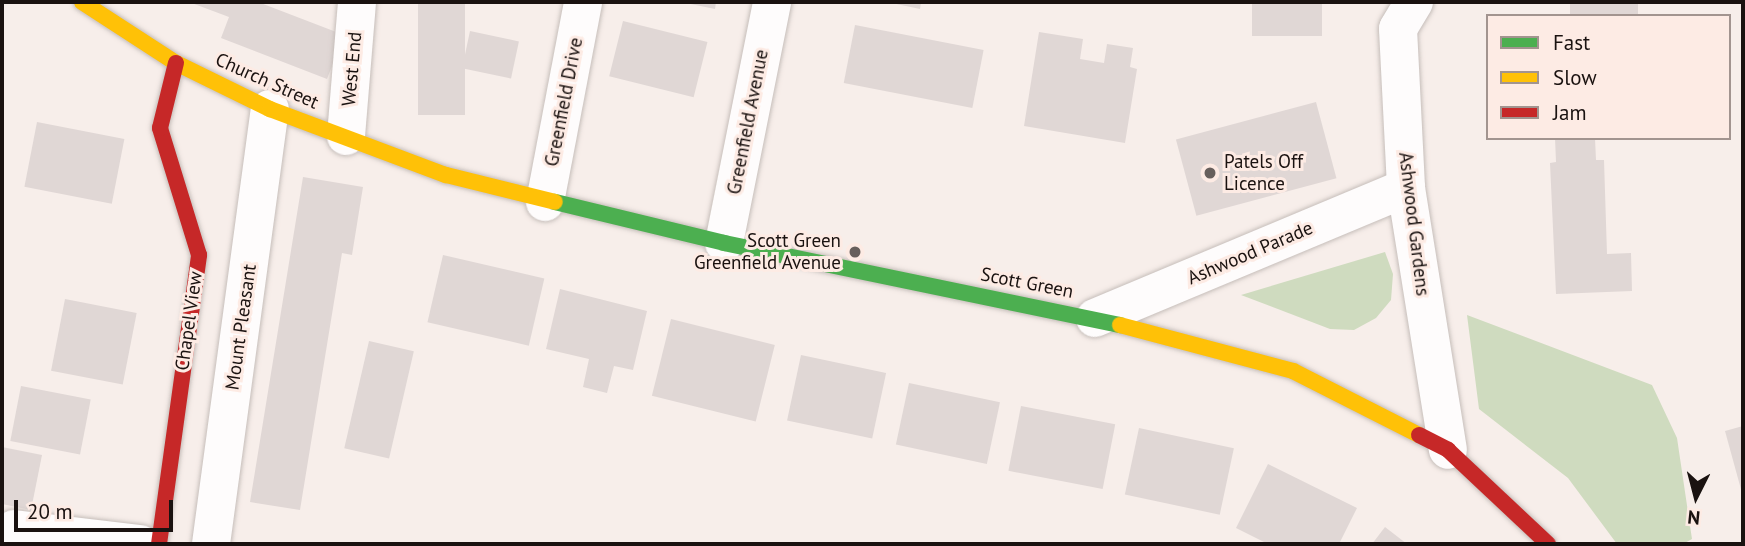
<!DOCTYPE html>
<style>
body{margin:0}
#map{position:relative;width:1745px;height:546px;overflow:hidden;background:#f7eeea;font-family:"PT Sans",sans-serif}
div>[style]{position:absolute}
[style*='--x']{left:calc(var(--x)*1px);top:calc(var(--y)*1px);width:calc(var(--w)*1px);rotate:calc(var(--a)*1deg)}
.green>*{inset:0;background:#cfdbbf}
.building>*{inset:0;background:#e0d7d5;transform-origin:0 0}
.roads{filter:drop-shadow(0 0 2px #c6beba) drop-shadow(0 0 2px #c6beba)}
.street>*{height:38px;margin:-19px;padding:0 19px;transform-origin:19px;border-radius:19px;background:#fefcfc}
.fast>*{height:16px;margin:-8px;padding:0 8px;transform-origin:8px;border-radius:8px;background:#4caf50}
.slow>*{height:16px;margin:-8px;padding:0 8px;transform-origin:8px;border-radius:8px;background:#ffc107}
.jam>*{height:16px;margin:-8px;padding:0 8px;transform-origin:8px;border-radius:8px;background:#c62828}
.dots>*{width:19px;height:19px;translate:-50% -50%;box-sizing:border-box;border:4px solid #fdebe4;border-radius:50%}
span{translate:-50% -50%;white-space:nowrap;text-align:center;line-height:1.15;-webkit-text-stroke:6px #fdebe4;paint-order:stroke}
.street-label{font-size:19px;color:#1a1210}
.poi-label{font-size:19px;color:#1a1210}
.left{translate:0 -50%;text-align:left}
.right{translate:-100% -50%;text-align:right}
.frame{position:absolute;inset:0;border:4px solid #1a1210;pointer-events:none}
.legend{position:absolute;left:1486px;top:14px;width:245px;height:126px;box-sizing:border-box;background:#fdebe4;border:2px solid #a2948f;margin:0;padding:9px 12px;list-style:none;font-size:21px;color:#1a1210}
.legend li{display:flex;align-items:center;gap:14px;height:35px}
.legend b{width:35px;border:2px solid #a2948f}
.north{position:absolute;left:1661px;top:462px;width:70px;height:70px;-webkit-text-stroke:5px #fdebe4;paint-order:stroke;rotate:186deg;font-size:19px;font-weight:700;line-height:28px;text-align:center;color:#1a1210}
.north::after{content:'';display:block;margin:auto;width:24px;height:32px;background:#1a1210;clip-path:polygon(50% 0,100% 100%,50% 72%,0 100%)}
.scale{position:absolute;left:14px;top:500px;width:159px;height:32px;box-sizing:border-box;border:4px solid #1a1210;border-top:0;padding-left:9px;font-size:21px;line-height:24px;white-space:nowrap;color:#1a1210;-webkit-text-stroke:5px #fdebe4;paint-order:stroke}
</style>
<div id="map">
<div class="green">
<i style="clip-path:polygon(1385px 252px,1393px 274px,1391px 300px,1376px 318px,1354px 330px,1330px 329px,1241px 295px)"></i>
<i style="clip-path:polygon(1467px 315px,1652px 385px,1677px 438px,1692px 539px,1683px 544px,1617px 544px,1568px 478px,1479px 409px)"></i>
</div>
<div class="building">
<i style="clip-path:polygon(189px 2px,258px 2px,344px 35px,327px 79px,221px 38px,229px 17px)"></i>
<i style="left:418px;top:2px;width:47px;height:113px"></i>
<i style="clip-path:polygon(681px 2px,716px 2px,715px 9px)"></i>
<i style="clip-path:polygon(887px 2px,921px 2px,920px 9px)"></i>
<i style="left:1252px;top:2px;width:70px;height:34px"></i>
<i style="left:1570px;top:2px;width:68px;height:14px"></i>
<i style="left:623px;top:21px;width:87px;height:57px;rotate:14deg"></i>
<i style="left:855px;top:25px;width:131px;height:59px;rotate:11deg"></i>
<i style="left:470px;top:31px;width:50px;height:38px;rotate:12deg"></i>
<i style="clip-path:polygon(1039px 32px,1083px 39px,1080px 59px,1104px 63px,1107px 44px,1133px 48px,1130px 67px,1137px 69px,1125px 143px,1024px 126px)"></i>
<i style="left:1316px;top:102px;width:79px;height:145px;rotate:75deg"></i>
<i style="left:37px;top:122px;width:89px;height:66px;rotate:11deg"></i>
<i style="clip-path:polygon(1555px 138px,1595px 138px,1596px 160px,1604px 160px,1607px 254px,1631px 253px,1632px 291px,1556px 294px,1550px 163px,1556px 162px)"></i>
<i style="clip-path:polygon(303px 177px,363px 187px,352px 255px,342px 253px,300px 510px,250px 502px)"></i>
<i style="left:443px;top:255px;width:104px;height:69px;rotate:13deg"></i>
<i style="clip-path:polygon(560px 289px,647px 311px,633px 370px,614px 366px,607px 393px,583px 387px,589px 359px,546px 349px)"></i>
<i style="left:65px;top:299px;width:73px;height:73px;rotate:11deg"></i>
<i style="left:671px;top:319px;width:107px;height:79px;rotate:14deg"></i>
<i style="left:369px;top:341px;width:46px;height:110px;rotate:13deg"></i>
<i style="left:801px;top:355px;width:87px;height:67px;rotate:12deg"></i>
<i style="left:909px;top:383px;width:93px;height:63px;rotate:12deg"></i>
<i style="left:21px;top:386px;width:71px;height:56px;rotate:11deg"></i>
<i style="left:1021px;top:406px;width:96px;height:66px;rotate:11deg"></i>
<i style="clip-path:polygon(1743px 426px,1743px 493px,1742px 493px,1725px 431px)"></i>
<i style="left:1139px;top:428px;width:97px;height:68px;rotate:12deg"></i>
<i style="clip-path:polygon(2px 447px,42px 455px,31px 510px,2px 504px)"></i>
<i style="clip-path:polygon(1268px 464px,1357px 508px,1339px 544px,1268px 544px,1236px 528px)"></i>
<i style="clip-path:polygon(1385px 527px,1407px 544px,1372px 544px)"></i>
</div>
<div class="roads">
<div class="street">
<i style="--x:1414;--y:2;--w:31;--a:121"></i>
<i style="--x:1398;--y:29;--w:159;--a:87.1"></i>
<i style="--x:1406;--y:188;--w:265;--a:80.9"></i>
<i style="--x:346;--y:136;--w:134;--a:-85.3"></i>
<i style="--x:545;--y:202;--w:204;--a:-79.2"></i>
<i style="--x:724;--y:243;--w:246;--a:-78.7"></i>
<i style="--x:1095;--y:318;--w:337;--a:-22.7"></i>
<i style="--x:14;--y:529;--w:127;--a:6.8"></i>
<i style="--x:211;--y:544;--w:439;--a:-82.3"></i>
</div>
<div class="fast">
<i style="--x:555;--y:202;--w:174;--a:13.6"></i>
<i style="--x:724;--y:243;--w:404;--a:11.7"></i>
</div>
<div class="slow">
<i style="--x:82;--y:2;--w:112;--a:33"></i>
<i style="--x:176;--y:63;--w:105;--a:26.1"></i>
<i style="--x:270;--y:109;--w:188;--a:20.6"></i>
<i style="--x:446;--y:175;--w:112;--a:13.9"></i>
<i style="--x:1120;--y:325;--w:179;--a:14.9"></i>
<i style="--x:1293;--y:371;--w:141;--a:26.9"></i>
</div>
<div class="jam">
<i style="--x:1419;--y:435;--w:33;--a:27"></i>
<i style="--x:1448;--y:450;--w:137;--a:43.2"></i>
<i style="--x:159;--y:544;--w:292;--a:-82.1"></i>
<i style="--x:199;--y:255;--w:133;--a:-107.1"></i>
<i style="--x:160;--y:128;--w:67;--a:-76.2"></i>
</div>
</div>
<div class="dots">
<i style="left:1210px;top:173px;background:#675f5c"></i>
<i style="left:855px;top:252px;background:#675f5c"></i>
</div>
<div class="street-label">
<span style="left:352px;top:69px;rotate:-85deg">West End</span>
<span style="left:267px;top:81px;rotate:24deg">Church Street</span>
<span style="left:564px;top:102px;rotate:-79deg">Greenfield Drive</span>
<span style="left:748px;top:122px;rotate:-79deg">Greenfield Avenue</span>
<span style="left:1414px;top:224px;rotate:83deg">Ashwood Gardens</span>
<span style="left:1250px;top:253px;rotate:-23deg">Ashwood Parade</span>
<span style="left:1027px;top:283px;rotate:11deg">Scott Green</span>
<span style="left:189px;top:321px;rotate:-82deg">Chapel View</span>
<span style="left:241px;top:327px;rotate:-82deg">Mount Pleasant</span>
</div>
<div class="poi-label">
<span class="left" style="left:1224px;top:173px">Patels Off<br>Licence</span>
<span class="right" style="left:841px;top:252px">Scott Green<br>Greenfield Avenue</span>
</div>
<div class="frame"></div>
<ul class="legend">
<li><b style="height:9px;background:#4caf50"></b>Fast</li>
<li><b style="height:9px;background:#ffc107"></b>Slow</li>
<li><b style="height:9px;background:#c62828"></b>Jam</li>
</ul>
<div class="north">N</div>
<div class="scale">20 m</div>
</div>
